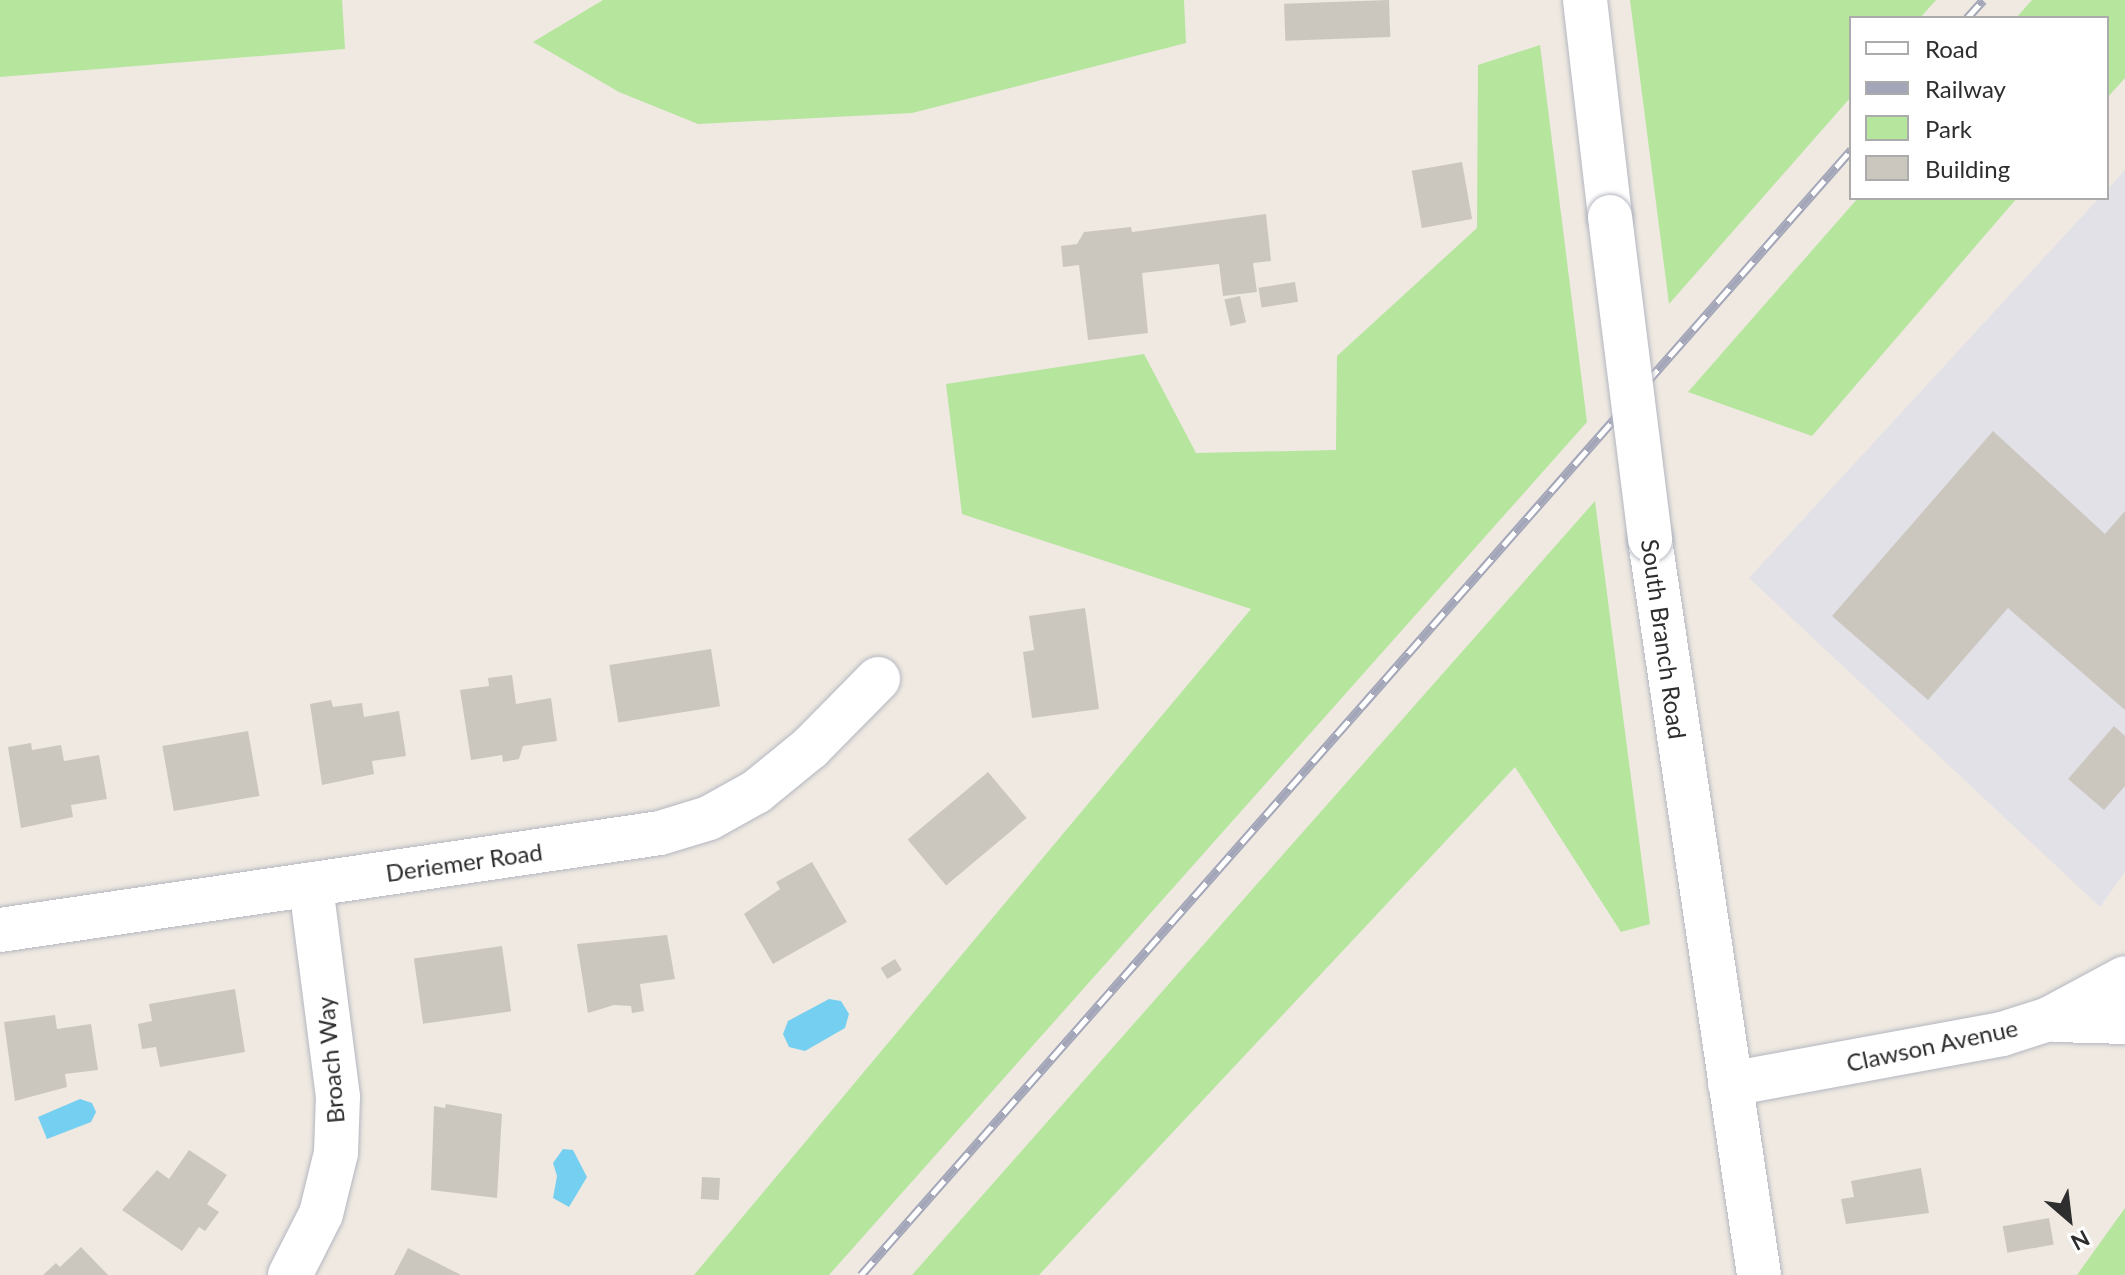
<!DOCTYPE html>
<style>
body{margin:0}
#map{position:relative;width:2125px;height:1275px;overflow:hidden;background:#efe9e1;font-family:Lato,sans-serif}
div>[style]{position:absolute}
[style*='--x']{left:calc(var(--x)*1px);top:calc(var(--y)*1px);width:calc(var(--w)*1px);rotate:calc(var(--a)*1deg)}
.industrial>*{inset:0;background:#e3e1e8}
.green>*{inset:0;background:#b6e59e}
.water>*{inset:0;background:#75cff0}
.building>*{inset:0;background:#cbc7bf;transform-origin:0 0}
.roads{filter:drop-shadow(0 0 2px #b4b7c1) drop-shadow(0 0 2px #b4b7c1)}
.street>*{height:44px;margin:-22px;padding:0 22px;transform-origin:22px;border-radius:22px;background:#fff}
.secondary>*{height:44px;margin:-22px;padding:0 22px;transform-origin:22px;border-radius:22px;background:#fff}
.rail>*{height:9px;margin-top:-4.5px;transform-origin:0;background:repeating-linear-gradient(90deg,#fff 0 18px,#a3a6b8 0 36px);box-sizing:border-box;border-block:2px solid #a3a6b8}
.bridges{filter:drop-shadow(0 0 2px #b4b7c1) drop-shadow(0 0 2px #b4b7c1)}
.secondary-bridge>*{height:44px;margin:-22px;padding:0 22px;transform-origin:22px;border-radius:22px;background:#fff}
span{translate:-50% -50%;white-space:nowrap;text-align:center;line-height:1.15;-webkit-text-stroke:7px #fff;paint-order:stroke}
.street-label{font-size:24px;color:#2e2e2e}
.legend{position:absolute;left:1849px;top:16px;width:260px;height:184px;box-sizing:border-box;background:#fff;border:2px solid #ababab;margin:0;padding:10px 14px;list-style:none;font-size:24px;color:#2e2e2e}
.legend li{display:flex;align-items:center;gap:16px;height:40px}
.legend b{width:40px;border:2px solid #ababab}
.north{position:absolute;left:2029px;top:1179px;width:80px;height:80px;-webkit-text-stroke:6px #fff;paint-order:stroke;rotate:152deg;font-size:22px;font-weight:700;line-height:32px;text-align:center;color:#2e2e2e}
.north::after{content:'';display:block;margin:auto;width:28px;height:36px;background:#2e2e2e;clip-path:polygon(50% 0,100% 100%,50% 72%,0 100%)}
</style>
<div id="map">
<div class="industrial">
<i style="clip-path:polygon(2125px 170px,2125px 872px,2100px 907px,1749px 578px,2099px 198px,2107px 198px,2107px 190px)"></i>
</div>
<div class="green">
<i style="clip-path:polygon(0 0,342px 0,345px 49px,0 77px)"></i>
<i style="clip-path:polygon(603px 0,1184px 0,1186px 43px,912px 113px,698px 124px,619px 92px,533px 42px)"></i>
<i style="clip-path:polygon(1630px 0,1936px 0,1920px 18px,1851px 18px,1851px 97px,1669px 304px)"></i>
<i style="clip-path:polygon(2032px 0,2125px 0,2125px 78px,2107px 98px,2107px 18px,2016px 18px)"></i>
<i style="clip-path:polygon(1540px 45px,1587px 422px,829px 1275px,694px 1275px,1251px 609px,962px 514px,946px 384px,1144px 354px,1196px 453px,1336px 450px,1337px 356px,1477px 228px,1478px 65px)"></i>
<i style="clip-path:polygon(1858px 198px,2017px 198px,1812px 436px,1688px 392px)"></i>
<i style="clip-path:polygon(1595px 501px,1650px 924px,1621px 932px,1515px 767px,1039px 1275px,912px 1275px)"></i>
<i style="clip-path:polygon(2125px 1208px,2125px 1275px,2077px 1275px)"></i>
</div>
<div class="water">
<i style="clip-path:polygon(829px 999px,841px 1001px,849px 1014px,845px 1028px,805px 1051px,789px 1047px,783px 1034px,788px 1021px)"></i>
<i style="clip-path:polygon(80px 1099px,92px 1103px,96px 1112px,91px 1122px,47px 1139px,38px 1117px)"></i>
<i style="clip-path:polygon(563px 1149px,573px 1150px,587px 1177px,569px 1207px,553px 1198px,557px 1176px,553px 1163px)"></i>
</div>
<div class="building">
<i style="left:1389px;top:0;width:37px;height:105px;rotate:88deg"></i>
<i style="left:1462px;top:162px;width:58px;height:51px;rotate:80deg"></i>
<i style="clip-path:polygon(1266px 214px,1271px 261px,1253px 263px,1257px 292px,1223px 296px,1219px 264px,1142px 273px,1148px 333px,1088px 340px,1079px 265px,1063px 267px,1061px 246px,1077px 244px,1084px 232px,1131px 227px,1132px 232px)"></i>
<i style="left:1295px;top:282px;width:20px;height:37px;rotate:81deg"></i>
<i style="left:1240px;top:296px;width:27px;height:16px;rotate:77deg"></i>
<i style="clip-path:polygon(1993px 431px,2105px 534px,2125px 511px,2125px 710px,2008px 608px,1928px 700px,1832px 616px)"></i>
<i style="clip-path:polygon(1085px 608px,1099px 709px,1032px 718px,1023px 652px,1034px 650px,1029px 616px)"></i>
<i style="left:711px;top:649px;width:58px;height:103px;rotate:81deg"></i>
<i style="clip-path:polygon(512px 675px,516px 704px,551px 698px,557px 741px,523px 746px,519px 759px,503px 762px,502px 755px,471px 760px,460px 690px,489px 686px,488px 678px)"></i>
<i style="clip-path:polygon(331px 700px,333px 707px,362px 703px,364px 717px,399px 711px,406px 756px,372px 761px,374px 774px,322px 785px,310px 704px)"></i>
<i style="clip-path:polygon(2114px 726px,2125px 736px,2125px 786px,2104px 810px,2068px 779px)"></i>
<i style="left:248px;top:731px;width:66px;height:87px;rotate:80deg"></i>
<i style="clip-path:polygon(31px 743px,32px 750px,61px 745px,64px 761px,99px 755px,107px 799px,71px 805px,73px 817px,21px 828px,8px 747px)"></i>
<i style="left:988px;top:772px;width:60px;height:105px;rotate:50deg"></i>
<i style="clip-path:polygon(812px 862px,847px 922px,773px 964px,744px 914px,780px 889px,776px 882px)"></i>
<i style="clip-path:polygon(667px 935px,675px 979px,640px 984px,644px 1011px,632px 1013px,631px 1006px,614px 1005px,588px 1013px,577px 944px)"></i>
<i style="left:502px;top:946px;width:66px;height:89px;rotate:82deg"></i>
<i style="left:895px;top:959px;width:13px;height:17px;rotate:58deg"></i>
<i style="clip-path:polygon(235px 989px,245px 1052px,160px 1067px,156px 1047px,142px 1049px,138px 1024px,152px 1021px,149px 1004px)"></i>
<i style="clip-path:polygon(55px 1015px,57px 1029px,91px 1024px,98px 1070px,65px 1074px,67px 1087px,15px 1101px,4px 1022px)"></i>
<i style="clip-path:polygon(446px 1104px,502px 1114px,497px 1198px,431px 1190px,434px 1106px,445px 1108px)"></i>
<i style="clip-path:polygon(189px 1150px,227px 1175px,207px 1204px,219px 1212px,205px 1231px,199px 1227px,182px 1251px,122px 1210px,157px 1170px,169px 1179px)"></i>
<i style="clip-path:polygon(1921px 1168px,1929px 1213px,1846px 1224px,1841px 1199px,1854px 1197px,1851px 1181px)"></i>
<i style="left:702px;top:1177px;width:18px;height:22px;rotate:3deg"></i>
<i style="left:2049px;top:1218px;width:27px;height:47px;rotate:80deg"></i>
<i style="clip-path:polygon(81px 1247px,108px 1275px,43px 1275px,56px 1263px,60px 1267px)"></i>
<i style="clip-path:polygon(408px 1248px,461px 1275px,394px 1275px)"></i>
</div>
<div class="roads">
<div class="street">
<i style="--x:0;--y:930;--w:667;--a:-8.36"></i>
<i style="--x:660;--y:833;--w:51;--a:-17"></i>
<i style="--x:709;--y:818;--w:54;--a:-29"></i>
<i style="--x:756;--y:792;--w:70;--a:-39.2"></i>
<i style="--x:810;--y:748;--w:97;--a:-45.4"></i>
<i style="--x:2055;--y:1020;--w:70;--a:1.6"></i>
<i style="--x:1730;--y:1084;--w:277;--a:-10.4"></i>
<i style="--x:2002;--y:1034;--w:49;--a:-17.7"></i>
<i style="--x:2049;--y:1019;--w:86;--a:-28.3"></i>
<i style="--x:290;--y:1275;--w:68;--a:-63.1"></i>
<i style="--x:321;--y:1214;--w:63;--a:-76.2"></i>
<i style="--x:336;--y:1153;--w:56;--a:-88"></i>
<i style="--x:338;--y:1097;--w:214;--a:-97.3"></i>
</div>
<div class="secondary">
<i style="--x:1585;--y:0;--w:218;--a:83.4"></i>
<i style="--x:1650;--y:540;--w:743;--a:81.56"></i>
</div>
</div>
<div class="rail">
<i style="--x:1967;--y:18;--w:24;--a:-48"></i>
<i style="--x:861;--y:1275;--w:1499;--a:-48.65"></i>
</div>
<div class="bridges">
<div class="secondary-bridge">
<i style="--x:1610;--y:217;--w:325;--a:82.9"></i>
</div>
</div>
<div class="street-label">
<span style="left:1664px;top:639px;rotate:82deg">South Branch Road</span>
<span style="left:464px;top:862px;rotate:-8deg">Deriemer Road</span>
<span style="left:1932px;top:1045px;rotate:-12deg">Clawson Avenue</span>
<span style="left:330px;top:1060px;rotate:-95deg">Broach Way</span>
</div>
<ul class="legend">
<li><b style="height:10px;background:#fff"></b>Road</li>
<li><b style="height:10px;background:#a3a6b8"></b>Railway</li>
<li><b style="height:22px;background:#b6e59e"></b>Park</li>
<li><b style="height:22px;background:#cbc7bf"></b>Building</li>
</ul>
<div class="north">N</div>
</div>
